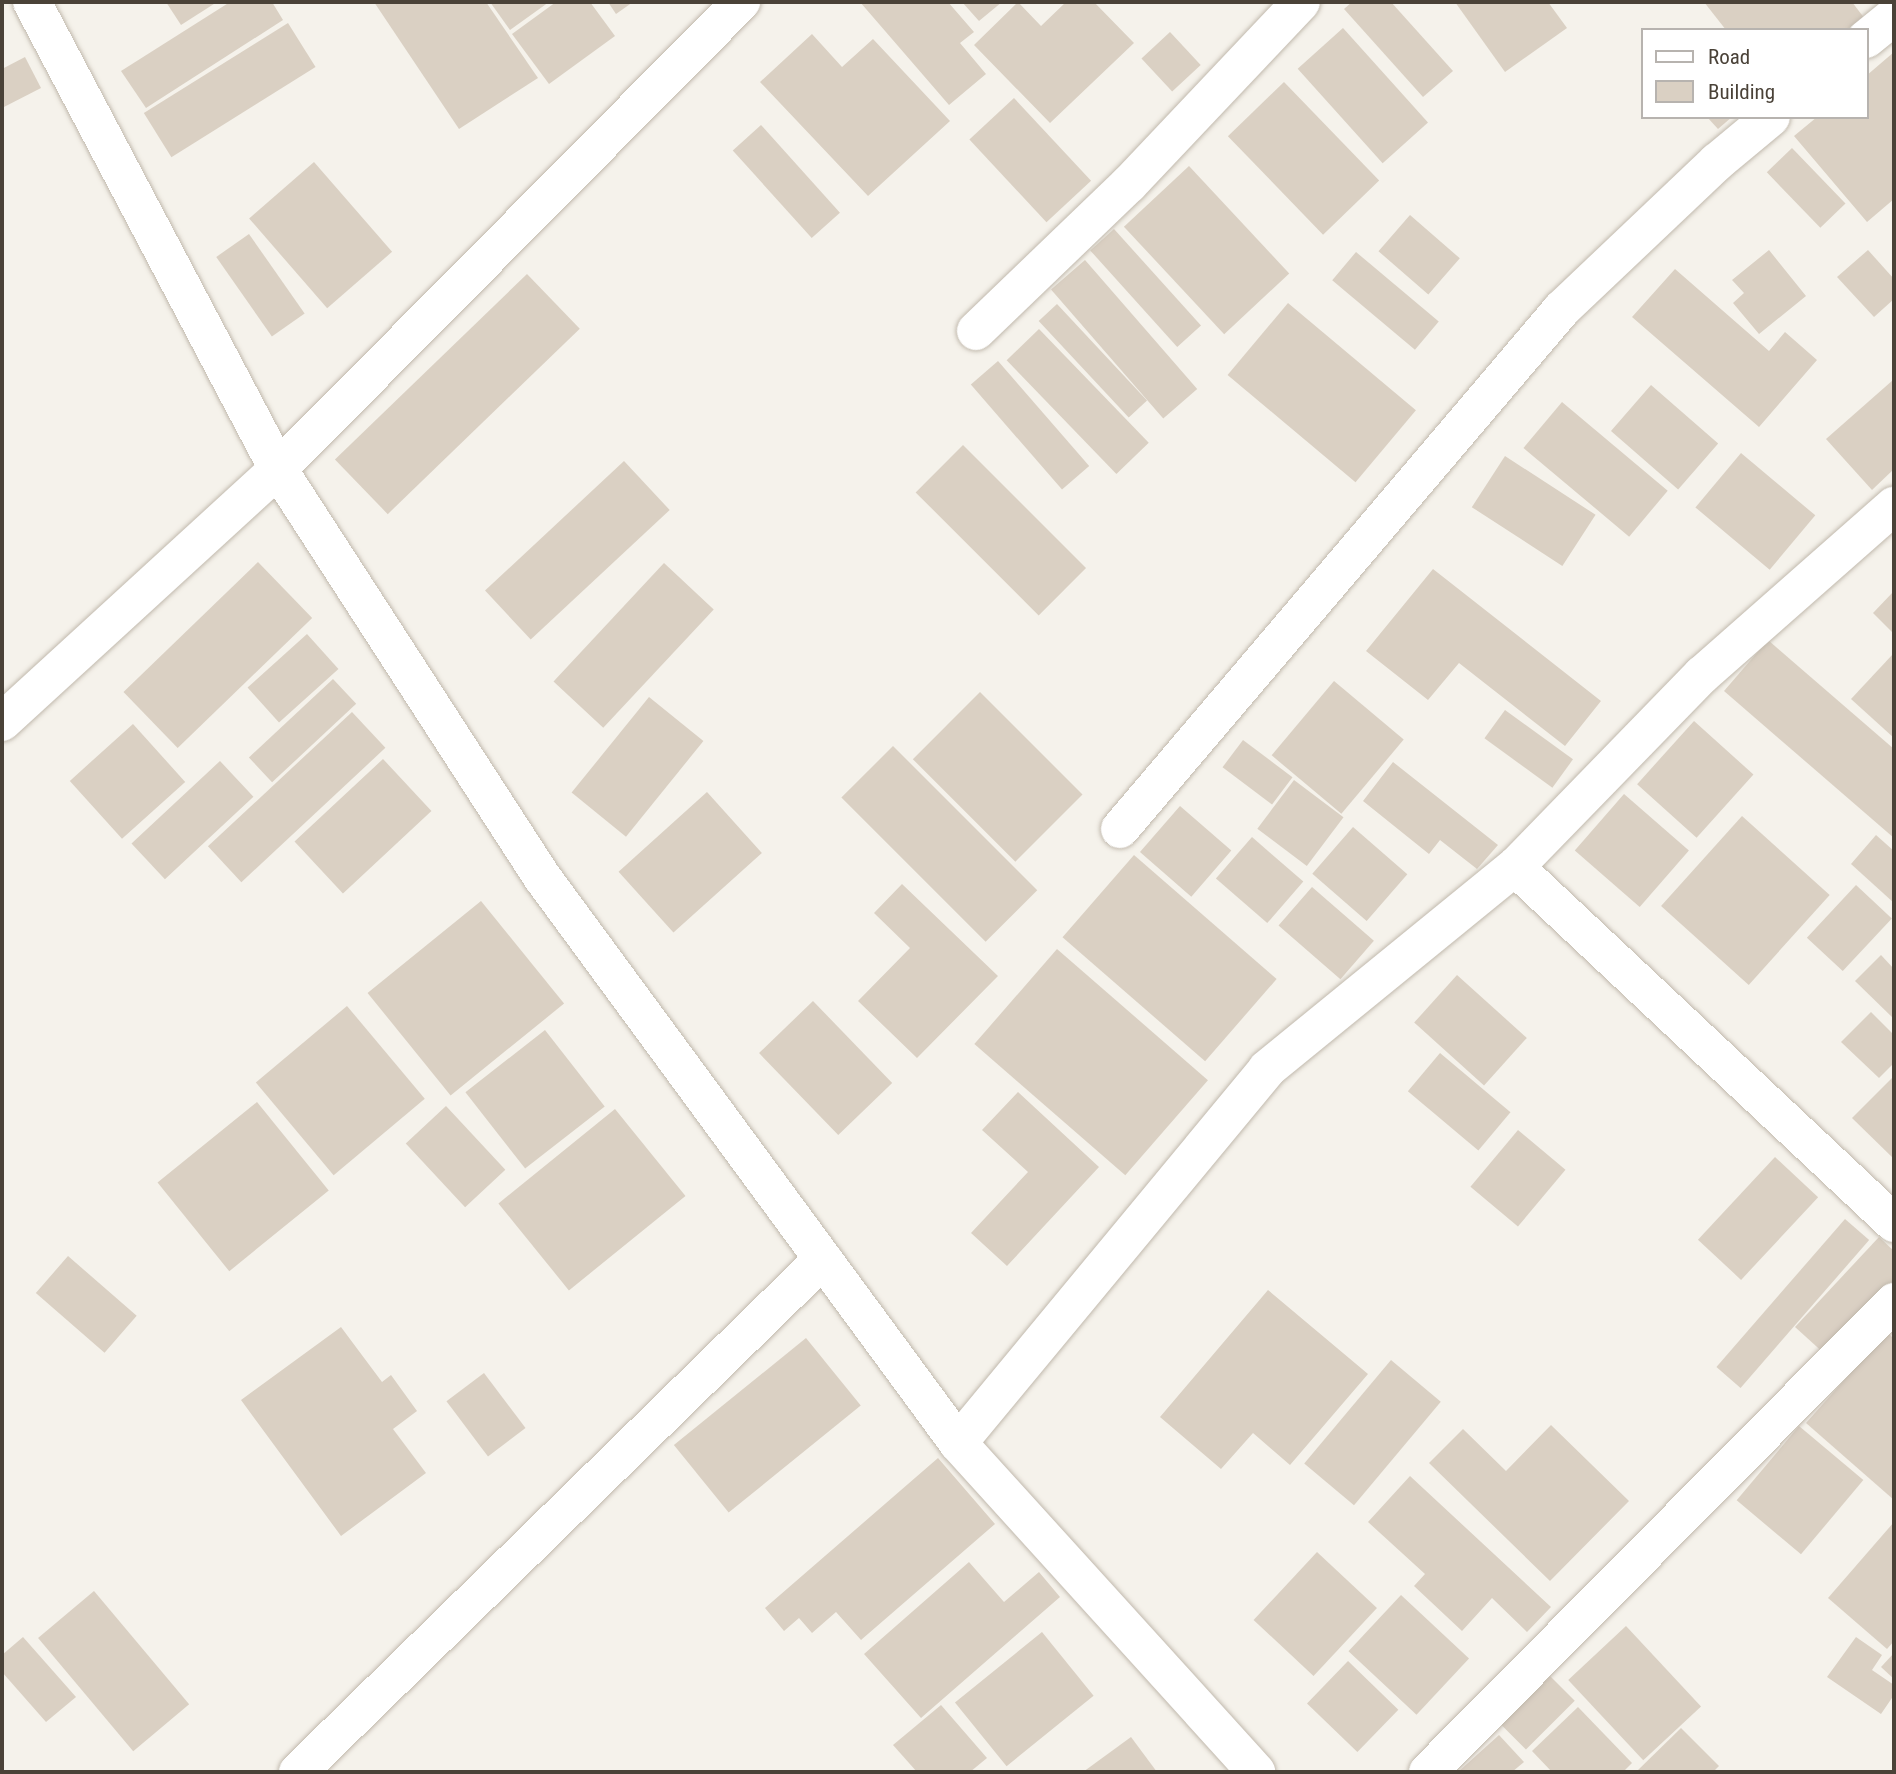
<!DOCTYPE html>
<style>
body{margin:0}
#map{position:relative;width:1896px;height:1774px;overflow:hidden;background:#f5f2eb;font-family:"Roboto Condensed",sans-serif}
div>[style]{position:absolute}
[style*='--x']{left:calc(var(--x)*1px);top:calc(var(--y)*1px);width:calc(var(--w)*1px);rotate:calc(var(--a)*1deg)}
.building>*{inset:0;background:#dad0c3;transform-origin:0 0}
.roads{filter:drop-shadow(0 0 2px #c1b9ad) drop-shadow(0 0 2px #c1b9ad)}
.minor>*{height:38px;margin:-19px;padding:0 19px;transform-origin:19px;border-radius:19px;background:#fff}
span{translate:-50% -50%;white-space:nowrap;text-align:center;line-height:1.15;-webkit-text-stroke:5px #fff;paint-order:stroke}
.frame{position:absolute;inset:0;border:4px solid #4a4238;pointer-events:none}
.legend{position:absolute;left:1641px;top:28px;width:228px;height:91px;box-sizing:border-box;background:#fff;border:2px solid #b7b3af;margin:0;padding:9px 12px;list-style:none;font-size:21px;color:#4a4238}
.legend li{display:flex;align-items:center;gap:14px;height:35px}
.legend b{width:35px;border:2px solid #b7b3af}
</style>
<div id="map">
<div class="building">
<i style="clip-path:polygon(166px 2px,217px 2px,181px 25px)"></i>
<i style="clip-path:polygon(230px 2px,272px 2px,283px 20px,146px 108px,121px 71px)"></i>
<i style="clip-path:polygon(374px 2px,486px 2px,538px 78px,459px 129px)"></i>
<i style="clip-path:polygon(490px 2px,549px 2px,510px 30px)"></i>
<i style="clip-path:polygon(556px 2px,590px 2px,615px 36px,549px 84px,512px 34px)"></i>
<i style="clip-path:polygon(608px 2px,633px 2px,616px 14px)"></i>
<i style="clip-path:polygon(860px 2px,948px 2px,974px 32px,960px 43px,986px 74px,949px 105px)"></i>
<i style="clip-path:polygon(962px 2px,1002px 2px,979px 21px)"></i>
<i style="clip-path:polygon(1018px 2px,1041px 26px,1066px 2px,1094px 2px,1134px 43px,1050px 123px,974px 45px)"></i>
<i style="clip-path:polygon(1352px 2px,1391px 2px,1453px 71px,1423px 97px,1344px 9px)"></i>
<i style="clip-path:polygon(1455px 2px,1548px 2px,1567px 28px,1505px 72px)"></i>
<i style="clip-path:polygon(1704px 2px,1852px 2px,1865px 19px,1850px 30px,1726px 30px)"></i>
<i style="left:288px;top:23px;width:52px;height:170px;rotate:58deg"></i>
<i style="left:1343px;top:28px;width:127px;height:61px;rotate:48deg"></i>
<i style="left:1170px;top:32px;width:45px;height:39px;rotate:47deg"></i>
<i style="clip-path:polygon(812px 34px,842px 67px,873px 39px,950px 121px,868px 196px,760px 82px)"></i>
<i style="clip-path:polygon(1894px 52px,1894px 199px,1867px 222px,1794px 136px,1817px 117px,1866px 117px,1866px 76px)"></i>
<i style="clip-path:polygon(25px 57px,41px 88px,2px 108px,2px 69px)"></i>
<i style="left:1284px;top:82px;width:137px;height:78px;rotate:46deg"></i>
<i style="left:1014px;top:98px;width:113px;height:61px;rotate:47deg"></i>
<i style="clip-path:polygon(1707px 117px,1732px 117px,1718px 129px)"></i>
<i style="left:761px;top:125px;width:118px;height:38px;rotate:48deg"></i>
<i style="left:1792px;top:148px;width:77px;height:35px;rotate:46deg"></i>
<i style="left:314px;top:162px;width:119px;height:86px;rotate:49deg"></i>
<i style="left:1189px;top:166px;width:147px;height:89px;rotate:47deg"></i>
<i style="left:1410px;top:215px;width:66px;height:48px;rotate:41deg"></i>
<i style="left:1114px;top:229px;width:130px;height:32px;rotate:48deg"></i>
<i style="left:249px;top:234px;width:97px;height:40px;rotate:55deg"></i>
<i style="clip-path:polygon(1769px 250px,1806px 296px,1759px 334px,1733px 303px,1744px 293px,1732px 280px)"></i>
<i style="clip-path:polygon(1868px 250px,1894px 279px,1894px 299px,1874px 317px,1837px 277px)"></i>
<i style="left:1356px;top:252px;width:108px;height:37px;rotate:40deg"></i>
<i style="left:1085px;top:260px;width:171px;height:45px;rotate:49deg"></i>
<i style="clip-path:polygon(1675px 269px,1769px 351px,1785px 332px,1817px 360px,1759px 427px,1632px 317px)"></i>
<i style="left:527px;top:274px;width:76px;height:267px;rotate:46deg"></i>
<i style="left:1288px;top:303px;width:167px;height:94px;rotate:40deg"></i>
<i style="left:1057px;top:304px;width:132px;height:25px;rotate:47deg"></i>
<i style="left:1039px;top:329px;width:158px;height:45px;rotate:46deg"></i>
<i style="left:998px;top:361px;width:139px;height:36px;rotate:49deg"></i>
<i style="clip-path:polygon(1893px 380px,1894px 469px,1872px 490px,1826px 439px)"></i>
<i style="left:1651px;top:385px;width:89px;height:61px;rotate:41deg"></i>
<i style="left:1562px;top:402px;width:138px;height:60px;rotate:40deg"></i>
<i style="left:963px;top:445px;width:174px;height:67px;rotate:45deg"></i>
<i style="left:1741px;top:453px;width:97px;height:71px;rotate:40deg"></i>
<i style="left:1505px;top:456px;width:108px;height:61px;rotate:33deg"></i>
<i style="left:624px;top:461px;width:67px;height:190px;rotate:47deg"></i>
<i style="left:258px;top:562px;width:78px;height:187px;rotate:46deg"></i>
<i style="left:664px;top:563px;width:68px;height:162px;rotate:43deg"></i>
<i style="clip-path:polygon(1433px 569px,1601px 701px,1565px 746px,1459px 663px,1428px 700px,1366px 651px)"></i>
<i style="clip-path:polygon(1894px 591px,1894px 634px,1873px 613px)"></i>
<i style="left:307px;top:634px;width:47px;height:80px;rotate:48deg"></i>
<i style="clip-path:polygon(1768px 640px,1894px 749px,1894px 838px,1724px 691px)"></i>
<i style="clip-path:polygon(1893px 654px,1894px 656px,1894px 738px,1851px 699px)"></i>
<i style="left:333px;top:679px;width:34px;height:115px;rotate:47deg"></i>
<i style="left:1334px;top:681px;width:91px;height:97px;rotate:40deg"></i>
<i style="left:980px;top:692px;width:145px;height:95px;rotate:45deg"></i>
<i style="left:649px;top:697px;width:70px;height:123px;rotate:39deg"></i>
<i style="left:1505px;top:710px;width:84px;height:35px;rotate:36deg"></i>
<i style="left:352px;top:712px;width:49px;height:197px;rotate:47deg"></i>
<i style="left:1694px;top:721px;width:80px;height:85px;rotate:42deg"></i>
<i style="left:133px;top:724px;width:78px;height:85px;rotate:48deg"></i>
<i style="left:1243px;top:740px;width:62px;height:34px;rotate:37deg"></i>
<i style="left:893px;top:746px;width:204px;height:73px;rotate:45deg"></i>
<i style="left:383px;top:759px;width:71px;height:121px;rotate:47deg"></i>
<i style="left:220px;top:761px;width:49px;height:121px;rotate:47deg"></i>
<i style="clip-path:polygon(1393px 762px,1498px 845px,1477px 869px,1440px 840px,1429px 854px,1363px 801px)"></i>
<i style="left:1294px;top:780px;width:62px;height:61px;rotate:37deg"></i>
<i style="left:707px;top:792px;width:82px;height:119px;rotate:48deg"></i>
<i style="left:1624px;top:794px;width:86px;height:75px;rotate:41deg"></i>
<i style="left:1180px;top:806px;width:68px;height:61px;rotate:41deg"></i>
<i style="left:1742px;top:816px;width:118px;height:121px;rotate:42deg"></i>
<i style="left:1353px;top:827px;width:72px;height:62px;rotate:41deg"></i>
<i style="clip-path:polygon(1876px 835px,1894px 851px,1894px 903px,1851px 864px)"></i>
<i style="left:1252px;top:837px;width:68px;height:55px;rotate:41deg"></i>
<i style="left:1134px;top:855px;width:189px;height:109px;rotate:41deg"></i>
<i style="clip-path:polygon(902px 884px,998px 976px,917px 1058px,858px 1001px,910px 948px,874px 913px)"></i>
<i style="left:1856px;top:885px;width:49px;height:72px;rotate:43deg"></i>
<i style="left:1312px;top:887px;width:82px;height:51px;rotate:41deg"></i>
<i style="left:481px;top:901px;width:132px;height:146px;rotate:51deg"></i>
<i style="left:1057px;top:949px;width:200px;height:126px;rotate:41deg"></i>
<i style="clip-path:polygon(1881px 955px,1894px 969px,1894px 1019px,1855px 981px)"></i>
<i style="left:1457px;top:975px;width:94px;height:64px;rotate:42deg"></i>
<i style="left:813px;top:1001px;width:114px;height:75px;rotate:46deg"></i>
<i style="left:347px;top:1006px;width:121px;height:119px;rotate:50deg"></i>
<i style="clip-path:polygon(1871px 1012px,1894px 1035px,1894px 1063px,1879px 1078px,1841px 1042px)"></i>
<i style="left:545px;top:1030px;width:97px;height:101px;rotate:52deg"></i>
<i style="left:1440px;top:1053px;width:92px;height:50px;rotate:40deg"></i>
<i style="clip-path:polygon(1894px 1076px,1894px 1159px,1852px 1118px)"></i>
<i style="clip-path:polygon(1018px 1092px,1099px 1167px,1007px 1266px,971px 1233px,1028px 1172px,982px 1130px)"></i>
<i style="left:257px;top:1102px;width:114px;height:128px;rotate:51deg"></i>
<i style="left:446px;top:1106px;width:87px;height:55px;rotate:47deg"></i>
<i style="left:615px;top:1109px;width:112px;height:150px;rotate:51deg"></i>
<i style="left:1518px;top:1130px;width:62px;height:74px;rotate:40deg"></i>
<i style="left:1775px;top:1157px;width:59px;height:113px;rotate:43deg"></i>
<i style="left:1845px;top:1219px;width:32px;height:196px;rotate:41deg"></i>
<i style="clip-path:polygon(1879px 1237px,1894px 1251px,1894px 1283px,1827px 1356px,1795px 1327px)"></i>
<i style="left:68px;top:1256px;width:91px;height:49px;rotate:41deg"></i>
<i style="clip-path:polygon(1268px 1290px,1368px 1374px,1290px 1465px,1253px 1433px,1221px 1469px,1160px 1417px)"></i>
<i style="clip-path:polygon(341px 1327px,382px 1382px,391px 1375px,417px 1411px,393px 1429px,426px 1473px,341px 1536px,241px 1400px)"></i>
<i style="clip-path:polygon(1887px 1332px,1894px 1339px,1894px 1500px,1806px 1423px)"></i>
<i style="left:806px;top:1338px;width:87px;height:170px;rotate:51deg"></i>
<i style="left:1391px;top:1360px;width:65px;height:135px;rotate:40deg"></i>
<i style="left:484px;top:1373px;width:69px;height:47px;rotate:53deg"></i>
<i style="clip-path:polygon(1551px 1425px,1629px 1501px,1550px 1581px,1429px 1463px,1463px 1429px,1506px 1471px)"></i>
<i style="left:1799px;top:1426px;width:84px;height:97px;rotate:40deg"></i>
<i style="clip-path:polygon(938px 1458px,995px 1524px,861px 1640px,836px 1612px,812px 1633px,799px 1618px,784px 1631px,765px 1608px)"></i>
<i style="clip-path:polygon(1410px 1476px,1551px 1607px,1527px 1632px,1492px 1598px,1462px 1631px,1414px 1586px,1425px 1574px,1368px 1522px)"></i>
<i style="clip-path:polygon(1894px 1522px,1894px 1641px,1887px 1649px,1828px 1598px)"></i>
<i style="left:1317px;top:1552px;width:82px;height:93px;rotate:43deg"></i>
<i style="clip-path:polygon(969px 1562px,1004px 1602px,1039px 1572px,1060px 1597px,921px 1718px,864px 1654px)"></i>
<i style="left:94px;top:1591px;width:148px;height:73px;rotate:50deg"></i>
<i style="left:1401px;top:1595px;width:93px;height:77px;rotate:43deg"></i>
<i style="left:1626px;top:1626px;width:110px;height:79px;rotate:47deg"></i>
<i style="left:1042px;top:1632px;width:82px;height:112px;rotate:51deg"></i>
<i style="clip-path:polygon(23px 1637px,76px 1697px,46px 1722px,2px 1672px,2px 1655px)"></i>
<i style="clip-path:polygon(1856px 1637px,1882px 1655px,1872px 1670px,1894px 1685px,1894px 1695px,1881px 1714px,1827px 1677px)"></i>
<i style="clip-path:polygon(1894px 1653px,1894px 1679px,1881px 1667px)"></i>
<i style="left:1348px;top:1661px;width:70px;height:59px;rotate:44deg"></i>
<i style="left:1550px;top:1676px;width:35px;height:69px;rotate:45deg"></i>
<i style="clip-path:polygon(941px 1705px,987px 1758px,970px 1772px,917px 1772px,893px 1745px)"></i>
<i style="clip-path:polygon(1578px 1707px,1632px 1763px,1623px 1772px,1552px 1772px,1532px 1751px)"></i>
<i style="clip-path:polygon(1681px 1728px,1719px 1766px,1713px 1772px,1636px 1772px)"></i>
<i style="clip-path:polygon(1499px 1735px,1524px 1762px,1512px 1772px,1458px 1772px)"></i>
<i style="clip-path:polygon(1131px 1737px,1157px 1772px,1083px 1772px)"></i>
</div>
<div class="roads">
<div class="minor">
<i style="--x:32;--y:2;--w:528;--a:62.22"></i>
<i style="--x:278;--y:469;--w:486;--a:57.1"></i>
<i style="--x:542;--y:877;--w:702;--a:53.68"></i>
<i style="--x:958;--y:1443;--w:444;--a:47.8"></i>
<i style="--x:1866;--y:39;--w:36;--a:-39"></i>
<i style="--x:976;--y:331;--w:212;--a:-43.9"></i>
<i style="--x:1129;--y:184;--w:250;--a:-46.6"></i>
<i style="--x:2;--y:722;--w:374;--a:-42.5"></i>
<i style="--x:278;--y:469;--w:658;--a:-45.25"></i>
<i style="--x:1120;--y:829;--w:682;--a:-49.64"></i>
<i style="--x:1562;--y:309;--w:214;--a:-43.5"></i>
<i style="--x:1717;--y:162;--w:70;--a:-39.8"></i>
<i style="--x:1515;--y:867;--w:520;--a:43.21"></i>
<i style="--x:958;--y:1443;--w:485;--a:-50.4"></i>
<i style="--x:1267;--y:1069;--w:320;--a:-39.2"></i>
<i style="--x:1515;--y:867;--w:268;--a:-45.8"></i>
<i style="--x:1702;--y:675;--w:256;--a:-41.4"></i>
<i style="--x:298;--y:1772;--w:734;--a:-44.34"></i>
<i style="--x:1428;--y:1772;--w:662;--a:-45.24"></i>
</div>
</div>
<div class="frame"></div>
<ul class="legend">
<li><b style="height:9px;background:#fff"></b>Road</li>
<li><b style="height:19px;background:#dad0c3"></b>Building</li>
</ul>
</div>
